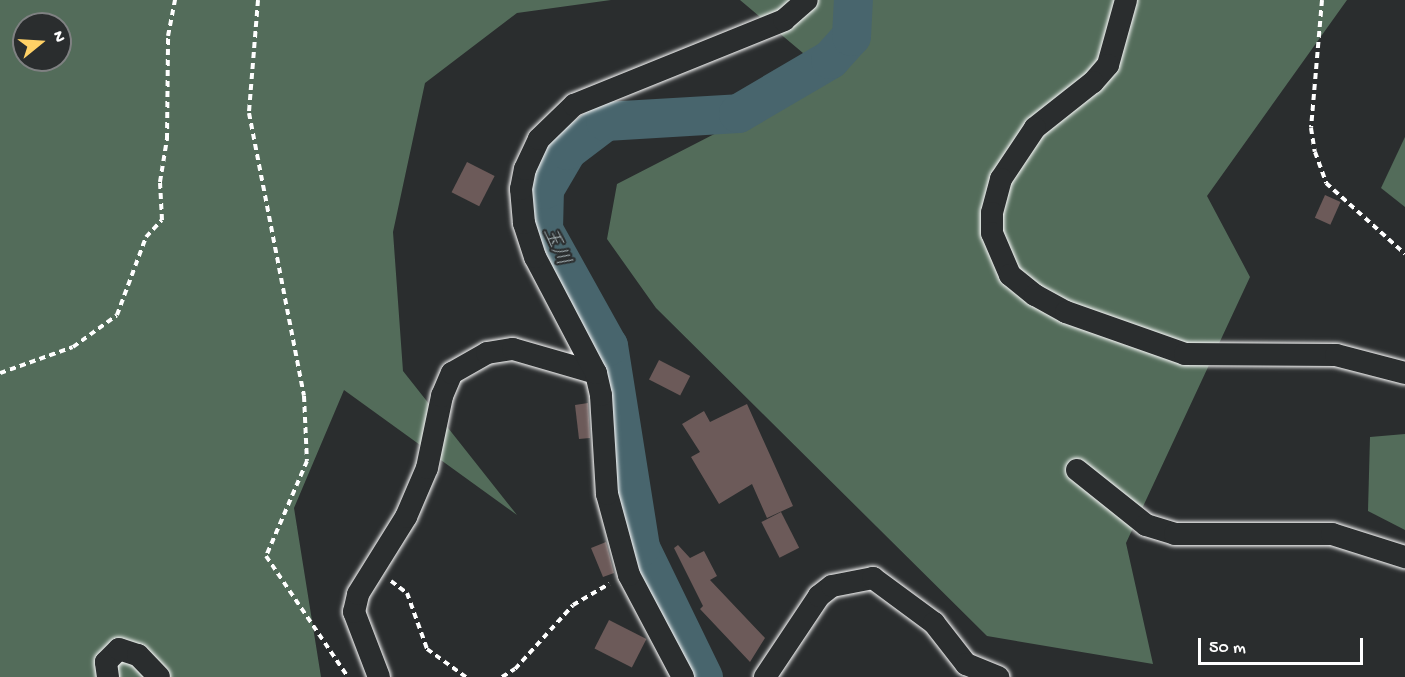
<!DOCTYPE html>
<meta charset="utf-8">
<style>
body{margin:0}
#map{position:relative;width:1405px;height:677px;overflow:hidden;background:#2a2d2e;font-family:"Gochi Hand","Klee One",sans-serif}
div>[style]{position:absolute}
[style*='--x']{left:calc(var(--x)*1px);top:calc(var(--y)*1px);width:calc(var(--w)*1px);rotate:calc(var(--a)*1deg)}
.green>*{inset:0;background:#536c5a}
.river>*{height:39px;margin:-19.5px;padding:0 19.5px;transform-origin:19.5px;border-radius:19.5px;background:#48656d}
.building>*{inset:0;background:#6c5a59;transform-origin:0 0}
.path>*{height:4px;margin-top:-2px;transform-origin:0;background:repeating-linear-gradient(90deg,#fff 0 6px,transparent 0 10.5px)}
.roads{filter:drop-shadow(0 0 2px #fff) drop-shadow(0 0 2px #fff)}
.minor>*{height:22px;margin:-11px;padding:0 11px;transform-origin:11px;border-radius:11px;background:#2a2d2e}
span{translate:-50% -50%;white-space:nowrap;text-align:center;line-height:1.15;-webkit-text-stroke:4.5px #2a2d2e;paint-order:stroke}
.water-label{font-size:20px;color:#adbabd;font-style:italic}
.north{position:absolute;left:12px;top:12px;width:60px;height:60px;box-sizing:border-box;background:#2a2d2e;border:2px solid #7f8182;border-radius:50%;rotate:72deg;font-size:16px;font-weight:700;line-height:24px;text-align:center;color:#fff}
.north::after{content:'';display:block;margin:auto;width:21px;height:27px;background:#ffd166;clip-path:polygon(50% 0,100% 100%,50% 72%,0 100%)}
.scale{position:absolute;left:1198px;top:638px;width:165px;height:27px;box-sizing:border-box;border:3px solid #fff;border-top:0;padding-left:8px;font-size:18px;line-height:21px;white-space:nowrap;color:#fff;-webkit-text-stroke:4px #2a2d2e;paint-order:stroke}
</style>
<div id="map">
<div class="green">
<i style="clip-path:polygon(evenodd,0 0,611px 0,517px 13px,425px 83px,393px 232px,403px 371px,517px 515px,344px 390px,294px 508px,321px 677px,0 677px,0 0,24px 24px,60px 24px,60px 60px,24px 60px,24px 24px)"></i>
<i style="clip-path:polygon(740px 0,1347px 0,1207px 196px,1250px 277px,1126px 543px,1153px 664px,987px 636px,656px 308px,607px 239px,617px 184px,769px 106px,822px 69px)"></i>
<i style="clip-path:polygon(1405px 137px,1405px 207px,1381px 188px)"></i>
<i style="clip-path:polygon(1405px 434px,1405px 530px,1368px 511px,1370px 437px)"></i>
</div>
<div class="river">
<i style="--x:703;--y:677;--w:144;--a:-115.9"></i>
<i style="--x:640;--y:547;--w:204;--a:-99"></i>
<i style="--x:608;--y:346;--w:134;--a:-119.1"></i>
<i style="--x:543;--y:229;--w:40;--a:-88.6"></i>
<i style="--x:544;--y:189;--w:45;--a:-59.5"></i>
<i style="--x:567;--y:150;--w:48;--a:-37.3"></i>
<i style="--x:605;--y:121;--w:133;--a:-3.4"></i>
<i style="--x:738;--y:113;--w:107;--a:-30.4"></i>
<i style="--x:830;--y:59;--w:31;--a:-48"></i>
<i style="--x:851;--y:36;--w:36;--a:-87"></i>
</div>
<div class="building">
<i style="left:467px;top:162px;width:31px;height:34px;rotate:27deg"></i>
<i style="left:1325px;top:195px;width:17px;height:25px;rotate:24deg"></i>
<i style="left:659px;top:360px;width:35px;height:22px;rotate:27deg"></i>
<i style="clip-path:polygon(588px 403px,590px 438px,579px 439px,575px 405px)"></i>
<i style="clip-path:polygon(747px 404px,793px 506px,767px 518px,752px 484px,719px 504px,691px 457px,700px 452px,682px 424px,704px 411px,710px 422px)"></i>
<i style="left:781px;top:512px;width:40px;height:22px;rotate:63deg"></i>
<i style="clip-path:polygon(606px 542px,614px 573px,603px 577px,591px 548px)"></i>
<i style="clip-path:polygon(678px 545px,690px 558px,704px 551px,717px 576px,710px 580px,765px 638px,750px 662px,700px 609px,703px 606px,674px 548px)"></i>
<i style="left:609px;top:620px;width:42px;height:32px;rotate:27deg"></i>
</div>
<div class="path">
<i style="--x:258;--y:0;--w:113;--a:94.6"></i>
<i style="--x:249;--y:113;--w:288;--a:79"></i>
<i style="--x:304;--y:396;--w:65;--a:87.4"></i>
<i style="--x:307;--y:461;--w:103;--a:113.3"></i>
<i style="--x:266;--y:556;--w:146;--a:55.9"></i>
<i style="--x:1322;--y:0;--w:128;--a:94.9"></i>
<i style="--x:1311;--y:128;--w:24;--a:81"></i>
<i style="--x:1315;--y:152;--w:33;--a:70"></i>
<i style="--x:1326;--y:183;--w:106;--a:41.9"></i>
<i style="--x:0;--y:373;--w:77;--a:-19.6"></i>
<i style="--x:73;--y:347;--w:54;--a:-36"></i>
<i style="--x:117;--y:315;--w:83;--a:-69.6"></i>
<i style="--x:146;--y:237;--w:23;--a:-47"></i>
<i style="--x:162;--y:220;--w:38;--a:-93"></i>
<i style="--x:160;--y:182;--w:44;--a:-80.8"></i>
<i style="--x:167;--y:139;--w:103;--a:-89.4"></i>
<i style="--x:168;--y:36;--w:37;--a:-79"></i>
<i style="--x:391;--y:581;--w:20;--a:37"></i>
<i style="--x:407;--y:593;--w:59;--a:70.3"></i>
<i style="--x:427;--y:649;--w:48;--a:35.7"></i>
<i style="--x:502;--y:677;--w:15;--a:-32"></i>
<i style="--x:515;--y:669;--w:86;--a:-47.8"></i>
<i style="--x:573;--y:605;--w:42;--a:-30.3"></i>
</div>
<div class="roads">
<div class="minor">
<i style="--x:1126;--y:0;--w:67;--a:105.5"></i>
<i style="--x:1108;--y:65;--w:23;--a:131"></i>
<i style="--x:1093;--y:82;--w:74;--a:141.6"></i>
<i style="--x:1035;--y:128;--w:61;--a:123.7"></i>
<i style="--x:1001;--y:179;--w:35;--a:105"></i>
<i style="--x:992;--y:213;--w:20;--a:90"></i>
<i style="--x:992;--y:233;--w:46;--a:66.8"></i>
<i style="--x:1010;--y:275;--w:32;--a:39"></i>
<i style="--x:1035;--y:295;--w:35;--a:29"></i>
<i style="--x:1066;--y:312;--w:126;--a:19.4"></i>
<i style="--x:1185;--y:354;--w:151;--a:0.4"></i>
<i style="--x:1336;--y:355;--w:71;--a:14.6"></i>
<i style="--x:1077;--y:470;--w:88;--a:38.6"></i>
<i style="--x:1146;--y:525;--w:30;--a:17"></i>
<i style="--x:1175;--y:534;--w:157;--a:0"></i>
<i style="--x:1332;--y:534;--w:77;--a:17.5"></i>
<i style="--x:108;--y:677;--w:15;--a:-98"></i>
<i style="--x:106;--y:662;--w:18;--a:-45"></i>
<i style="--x:119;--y:649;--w:20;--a:18"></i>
<i style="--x:138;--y:655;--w:30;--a:46"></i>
<i style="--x:379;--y:677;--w:70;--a:-111"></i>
<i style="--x:354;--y:612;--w:18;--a:-77"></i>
<i style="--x:358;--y:594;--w:91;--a:-58.1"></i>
<i style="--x:406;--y:517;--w:53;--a:-66.8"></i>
<i style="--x:427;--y:468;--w:74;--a:-78.2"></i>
<i style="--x:442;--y:396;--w:25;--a:-67"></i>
<i style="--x:452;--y:373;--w:40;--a:-29.7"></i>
<i style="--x:487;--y:353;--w:26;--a:-9"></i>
<i style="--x:513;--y:349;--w:86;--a:16.1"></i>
<i style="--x:683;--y:677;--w:115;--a:-117.9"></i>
<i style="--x:629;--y:575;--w:84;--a:-105.2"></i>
<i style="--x:607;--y:494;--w:99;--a:-93.5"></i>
<i style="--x:601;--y:395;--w:23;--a:-103"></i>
<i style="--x:596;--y:373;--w:131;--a:-117.7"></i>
<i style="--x:535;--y:257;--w:36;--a:-108"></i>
<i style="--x:524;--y:223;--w:34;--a:-95"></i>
<i style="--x:521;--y:189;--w:20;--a:-79"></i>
<i style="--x:525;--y:169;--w:33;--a:-65"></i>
<i style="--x:539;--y:139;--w:49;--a:-44.2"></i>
<i style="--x:574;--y:105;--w:227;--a:-22"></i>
<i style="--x:784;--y:20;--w:30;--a:-41"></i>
<i style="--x:765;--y:677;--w:97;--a:-56.3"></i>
<i style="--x:819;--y:596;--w:16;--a:-38"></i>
<i style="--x:832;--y:586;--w:42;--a:-11"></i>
<i style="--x:873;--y:578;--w:76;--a:36.4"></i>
<i style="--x:934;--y:623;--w:52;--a:52"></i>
<i style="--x:966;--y:664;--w:35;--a:22"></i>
</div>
</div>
<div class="water-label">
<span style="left:555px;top:247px;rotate:66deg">玉川</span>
</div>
<div class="north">N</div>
<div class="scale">50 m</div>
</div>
